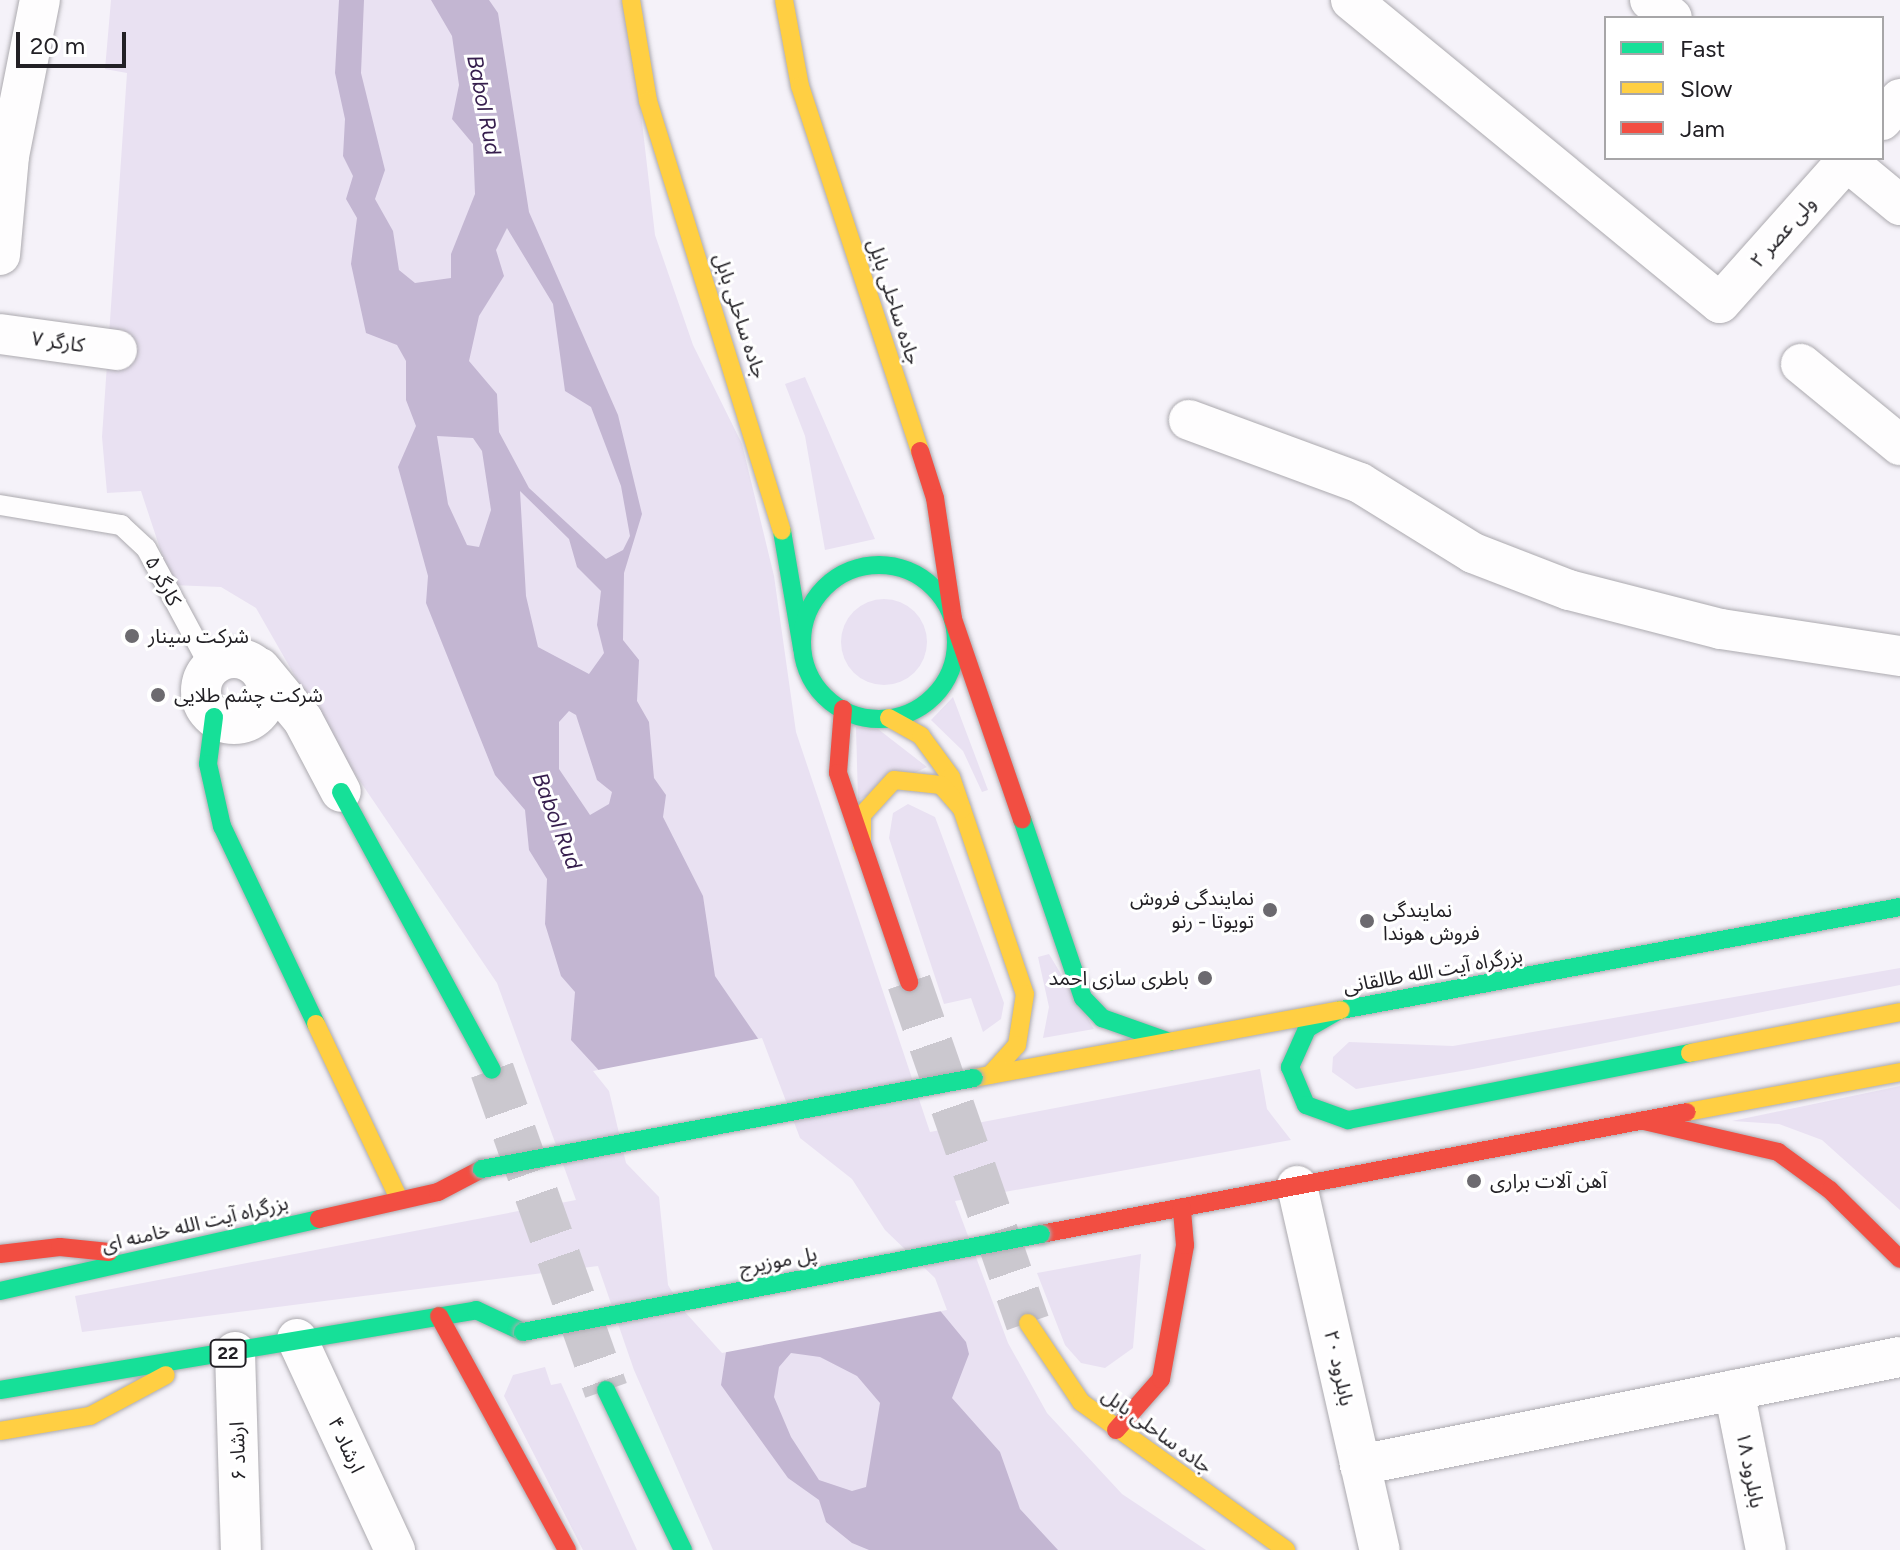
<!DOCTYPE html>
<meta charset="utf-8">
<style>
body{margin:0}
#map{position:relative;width:1900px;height:1550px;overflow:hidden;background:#f5f2f9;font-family:Figtree,"Noto Sans Arabic",sans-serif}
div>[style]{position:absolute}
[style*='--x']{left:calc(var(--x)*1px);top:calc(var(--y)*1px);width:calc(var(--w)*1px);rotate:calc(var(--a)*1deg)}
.green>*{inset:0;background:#e9e1f2}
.round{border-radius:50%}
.water>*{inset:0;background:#c3b6d2}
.pier>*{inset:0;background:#f5f2f9}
.primary-tunnel>*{height:44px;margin-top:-22px;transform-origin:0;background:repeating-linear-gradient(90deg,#cbc8cf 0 44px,transparent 0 66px)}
.roads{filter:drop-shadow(0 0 2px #acaaaf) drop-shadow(0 0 2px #acaaaf)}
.lane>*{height:20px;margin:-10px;padding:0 10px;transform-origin:10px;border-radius:10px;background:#fefdfe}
.street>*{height:40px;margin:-20px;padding:0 20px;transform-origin:20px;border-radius:20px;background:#fefdfe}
.street>.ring{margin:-20px;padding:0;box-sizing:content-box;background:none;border:40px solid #fefdfe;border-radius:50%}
.fast>*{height:18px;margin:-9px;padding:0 9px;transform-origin:9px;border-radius:9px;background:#16e098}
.fast>.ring{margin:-9px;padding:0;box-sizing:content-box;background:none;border:18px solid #16e098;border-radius:50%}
.slow>*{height:18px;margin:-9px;padding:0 9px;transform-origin:9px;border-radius:9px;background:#ffcf43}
.jam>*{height:18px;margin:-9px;padding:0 9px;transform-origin:9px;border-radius:9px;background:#f24e42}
.bridges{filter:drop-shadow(0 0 2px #acaaaf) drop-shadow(0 0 2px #acaaaf)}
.fast-bridge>*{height:18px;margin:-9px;padding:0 9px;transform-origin:9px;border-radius:9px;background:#16e098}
.dots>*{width:22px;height:22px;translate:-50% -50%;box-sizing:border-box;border:4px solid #fff;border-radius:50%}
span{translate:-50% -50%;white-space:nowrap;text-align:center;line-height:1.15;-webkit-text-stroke:6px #fff;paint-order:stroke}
.shield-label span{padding:2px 6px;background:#fff;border:2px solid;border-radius:6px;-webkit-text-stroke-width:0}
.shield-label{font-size:18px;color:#222025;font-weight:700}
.street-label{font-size:20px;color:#222025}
.poi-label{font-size:20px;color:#222025}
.left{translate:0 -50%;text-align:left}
.right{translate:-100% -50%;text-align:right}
.water-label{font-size:22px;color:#361e4d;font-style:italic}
.legend{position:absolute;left:1604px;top:16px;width:280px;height:144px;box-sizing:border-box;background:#fff;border:2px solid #a7a6a8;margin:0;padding:10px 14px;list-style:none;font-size:24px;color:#222025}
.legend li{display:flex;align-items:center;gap:16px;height:40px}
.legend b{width:40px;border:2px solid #a7a6a8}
.scale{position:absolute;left:16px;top:32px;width:110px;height:36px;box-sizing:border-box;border:4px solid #222025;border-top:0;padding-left:10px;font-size:24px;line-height:28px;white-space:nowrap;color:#222025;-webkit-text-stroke:6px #fff;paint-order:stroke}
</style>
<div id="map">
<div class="green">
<i style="clip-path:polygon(111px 0,628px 0,655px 235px,693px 345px,742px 444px,774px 576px,796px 732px,930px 1132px,1260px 1069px,1267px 1109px,1291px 1140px,955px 1201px,1008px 1343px,1047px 1413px,1122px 1494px,1206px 1550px,713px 1550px,634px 1370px,598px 1266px,82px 1332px,75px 1296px,576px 1200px,497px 983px,328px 734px,256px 608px,221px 587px,172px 585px,141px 491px,107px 493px,102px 437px,127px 73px,105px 69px)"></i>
<i style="clip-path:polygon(805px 377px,875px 539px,825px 550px,805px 436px,785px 384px)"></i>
<i class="round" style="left:841px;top:599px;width:86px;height:86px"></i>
<i style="clip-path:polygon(953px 697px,988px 790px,982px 792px,963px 751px,931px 720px)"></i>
<i style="clip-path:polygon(856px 727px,878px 729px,927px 767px,858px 800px)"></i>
<i style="clip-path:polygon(908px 804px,935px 817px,1004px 1003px,1001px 1019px,983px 1032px,971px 998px,944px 1004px,889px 838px,893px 813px)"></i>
<i style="clip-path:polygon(1049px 954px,1094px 1029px,1043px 1038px,1049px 1007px,1038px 957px)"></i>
<i style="clip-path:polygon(1900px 968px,1900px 985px,1473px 1069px,1356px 1089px,1332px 1072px,1333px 1057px,1349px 1042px,1453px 1046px)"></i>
<i style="clip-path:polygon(1900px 1086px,1900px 1210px,1822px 1140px,1779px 1124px,1732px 1121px)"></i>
<i style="clip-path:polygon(1141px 1254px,1133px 1348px,1105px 1368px,1081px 1363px,1065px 1345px,1037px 1273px)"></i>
<i style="clip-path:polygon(545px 1367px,551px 1385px,561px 1383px,637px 1550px,583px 1550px,504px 1396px,513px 1375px)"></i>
</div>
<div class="water">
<i style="clip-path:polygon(evenodd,339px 0,364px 0,361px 73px,385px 170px,375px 199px,393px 231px,399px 270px,415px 283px,451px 278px,451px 254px,475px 194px,473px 144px,452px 119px,459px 85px,452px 36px,431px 0,489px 0,498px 13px,529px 212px,618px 415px,642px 514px,624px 573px,623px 640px,639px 660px,637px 701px,649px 722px,654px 778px,666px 795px,663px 817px,703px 896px,715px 976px,759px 1040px,790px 1129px,966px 1342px,969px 1354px,952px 1398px,1000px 1452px,1020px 1509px,1058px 1550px,869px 1550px,852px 1543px,826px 1522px,819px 1500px,788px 1478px,721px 1385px,726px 1352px,664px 1202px,605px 1077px,571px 1040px,575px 992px,561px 976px,545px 924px,547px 879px,529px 850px,525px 810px,495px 775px,426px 603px,428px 576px,398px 467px,416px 426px,406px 400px,406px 361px,397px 345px,366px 333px,351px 264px,357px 218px,346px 199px,353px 176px,343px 156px,345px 119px,335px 73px,339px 0,507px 228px,553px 304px,565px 391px,591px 407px,621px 486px,630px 536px,623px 550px,606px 559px,529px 488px,499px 432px,497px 394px,469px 361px,479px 316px,504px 276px,496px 250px,507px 228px,339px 0,437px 436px,473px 438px,482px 451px,491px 510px,479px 547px,467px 545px,448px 504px,437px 436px,339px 0,520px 491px,569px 539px,577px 567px,601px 591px,597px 625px,604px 653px,589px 674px,538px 647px,526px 596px,520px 491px,339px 0,569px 711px,576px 715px,597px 780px,612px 792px,609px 804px,590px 815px,559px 769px,559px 722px,569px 711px,339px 0,791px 1353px,820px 1357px,857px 1376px,880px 1403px,866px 1487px,852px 1491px,819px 1480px,791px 1437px,774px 1397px,779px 1367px,791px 1353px)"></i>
</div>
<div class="pier">
<i style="clip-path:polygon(762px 1038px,800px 1138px,852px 1179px,885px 1230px,935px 1278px,947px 1310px,722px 1353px,685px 1312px,668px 1285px,659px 1197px,626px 1163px,609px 1091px,593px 1071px)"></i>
</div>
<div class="primary-tunnel">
<i style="--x:909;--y:982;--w:361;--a:70.8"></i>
<i style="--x:492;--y:1070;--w:340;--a:70.4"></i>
</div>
<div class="roads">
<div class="lane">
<i style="--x:0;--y:505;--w:123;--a:9.4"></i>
<i style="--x:121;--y:525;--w:34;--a:43"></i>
<i style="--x:146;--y:548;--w:135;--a:61.7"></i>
</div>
<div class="street">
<i style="--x:1351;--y:0;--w:477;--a:39.4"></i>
<i style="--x:1720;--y:303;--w:194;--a:-48.3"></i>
<i style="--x:1650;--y:0;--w:28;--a:39"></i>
<i style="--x:1882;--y:120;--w:28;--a:-49"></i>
<i style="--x:1843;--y:158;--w:74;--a:39.5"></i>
<i style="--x:0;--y:255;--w:99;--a:-84.8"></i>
<i style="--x:9;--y:156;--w:159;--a:-78.8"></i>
<i style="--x:0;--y:334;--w:118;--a:7.8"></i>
<i style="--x:1801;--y:364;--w:128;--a:39.3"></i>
<i style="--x:1189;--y:420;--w:182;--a:20.2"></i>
<i style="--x:1360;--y:483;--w:133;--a:31.8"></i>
<i style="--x:1473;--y:553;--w:103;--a:21.1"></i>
<i style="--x:1569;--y:590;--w:157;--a:14.4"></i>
<i style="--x:1721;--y:629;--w:181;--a:8.6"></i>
<i class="ring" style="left:201px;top:658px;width:26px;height:26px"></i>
<i style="--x:260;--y:668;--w:67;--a:50.4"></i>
<i style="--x:303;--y:720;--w:81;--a:62.2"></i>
<i style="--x:1297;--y:1186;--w:373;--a:77.2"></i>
<i style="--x:297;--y:1339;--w:233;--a:65.1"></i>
<i style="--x:235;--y:1352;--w:198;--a:88.3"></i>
<i style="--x:1734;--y:1390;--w:163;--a:78.7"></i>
<i style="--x:1360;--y:1465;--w:551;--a:-11.31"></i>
</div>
<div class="fast">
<i style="--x:782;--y:531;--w:119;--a:80.3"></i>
<i class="ring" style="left:802px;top:565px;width:136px;height:136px"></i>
<i style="--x:214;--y:717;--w:47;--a:97.3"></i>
<i style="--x:208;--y:764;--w:64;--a:77.3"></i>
<i style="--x:222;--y:826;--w:219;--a:64.6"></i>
<i style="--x:341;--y:792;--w:316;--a:61.5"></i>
<i style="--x:1022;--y:819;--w:189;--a:71.2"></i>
<i style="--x:1083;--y:998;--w:28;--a:46"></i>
<i style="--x:1102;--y:1018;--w:72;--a:19.4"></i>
<i style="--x:1341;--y:1010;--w:568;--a:-10.44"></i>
<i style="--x:1336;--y:1012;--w:34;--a:150"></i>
<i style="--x:1307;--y:1029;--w:42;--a:114.1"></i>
<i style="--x:1290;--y:1067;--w:41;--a:67.2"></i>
<i style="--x:1306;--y:1105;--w:45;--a:19.7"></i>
<i style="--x:1348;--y:1120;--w:349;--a:-11.1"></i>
<i style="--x:0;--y:1291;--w:327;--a:-12.7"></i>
<i style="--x:0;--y:1390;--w:483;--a:-9.5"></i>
<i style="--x:476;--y:1310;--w:52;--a:25.1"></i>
<i style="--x:606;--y:1390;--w:178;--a:64.3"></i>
</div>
<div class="slow">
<i style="--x:631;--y:0;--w:102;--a:80.4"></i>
<i style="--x:648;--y:101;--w:450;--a:72.7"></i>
<i style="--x:784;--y:0;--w:87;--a:79.5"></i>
<i style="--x:800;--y:86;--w:384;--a:71.8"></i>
<i style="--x:889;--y:718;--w:37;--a:29"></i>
<i style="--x:921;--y:736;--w:51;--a:53.8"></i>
<i style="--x:951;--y:777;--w:229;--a:71.2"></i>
<i style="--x:1025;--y:994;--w:52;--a:98.9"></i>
<i style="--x:1017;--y:1045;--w:40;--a:132"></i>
<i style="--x:862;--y:846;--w:31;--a:-90"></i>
<i style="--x:862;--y:815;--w:47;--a:-47.6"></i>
<i style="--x:894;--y:780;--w:47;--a:6.1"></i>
<i style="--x:941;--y:785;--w:32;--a:49"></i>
<i style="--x:316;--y:1024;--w:194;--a:64.6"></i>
<i style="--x:1690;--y:1053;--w:214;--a:-11"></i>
<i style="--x:974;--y:1078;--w:373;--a:-10.5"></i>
<i style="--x:1687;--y:1112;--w:217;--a:-10.6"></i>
<i style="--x:1028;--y:1323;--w:95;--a:56.1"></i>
<i style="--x:1081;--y:1402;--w:253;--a:35.8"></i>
<i style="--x:0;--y:1431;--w:91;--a:-9.5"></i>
<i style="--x:90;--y:1416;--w:86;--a:-28.3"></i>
</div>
<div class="jam">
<i style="--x:920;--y:451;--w:49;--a:72.3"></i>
<i style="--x:935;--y:498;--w:122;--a:81.5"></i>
<i style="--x:953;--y:619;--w:212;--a:71"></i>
<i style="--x:843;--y:709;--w:64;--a:94.5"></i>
<i style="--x:838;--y:773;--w:221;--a:71.2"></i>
<i style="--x:1644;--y:1121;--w:138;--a:13"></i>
<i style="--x:1778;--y:1152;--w:64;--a:36.2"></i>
<i style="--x:1830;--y:1190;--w:98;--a:44.6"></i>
<i style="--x:319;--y:1219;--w:122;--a:-12.8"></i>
<i style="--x:438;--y:1192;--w:50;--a:-27.6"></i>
<i style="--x:1041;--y:1234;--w:657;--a:-10.69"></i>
<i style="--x:0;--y:1254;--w:60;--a:-6.7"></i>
<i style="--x:60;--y:1247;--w:49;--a:5.8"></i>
<i style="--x:439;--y:1316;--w:267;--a:61.3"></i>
<i style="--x:1116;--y:1430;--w:68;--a:-48.6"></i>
<i style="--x:1161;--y:1379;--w:136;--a:-79.8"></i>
<i style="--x:1185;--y:1245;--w:38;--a:-95"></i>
</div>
</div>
<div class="bridges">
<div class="fast-bridge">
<i style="--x:482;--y:1169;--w:500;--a:-10.48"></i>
<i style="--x:523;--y:1332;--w:527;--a:-10.71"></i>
</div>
</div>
<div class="dots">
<i style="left:132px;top:636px;background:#6c6a6f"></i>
<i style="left:158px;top:695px;background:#6c6a6f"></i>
<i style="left:1270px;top:910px;background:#6c6a6f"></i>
<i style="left:1367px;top:921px;background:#6c6a6f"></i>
<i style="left:1205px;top:978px;background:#6c6a6f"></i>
<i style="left:1474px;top:1181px;background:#6c6a6f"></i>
</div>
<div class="shield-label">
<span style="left:228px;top:1353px">22</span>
</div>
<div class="street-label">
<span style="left:1783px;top:232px;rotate:-48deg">ولی عصر ۲</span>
<span style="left:894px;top:302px;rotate:72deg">جاده ساحلی بایل</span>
<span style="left:740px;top:316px;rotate:72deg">جاده ساحلی بابل</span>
<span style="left:58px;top:342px;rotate:8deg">کارگر ۷</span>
<span style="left:163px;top:581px;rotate:62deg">کارگر ۵</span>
<span style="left:1433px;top:971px;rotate:-10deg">بزرگراه آیت الله طالقانی</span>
<span style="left:195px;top:1224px;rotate:-13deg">بزرگراه آیت الله خامنه ای</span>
<span style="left:778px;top:1261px;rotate:-11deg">پل موزیرج</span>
<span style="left:1339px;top:1368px;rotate:78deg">بابلرود ۲۰</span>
<span style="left:1157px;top:1431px;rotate:36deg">جاده ساحلی بابل</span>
<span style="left:346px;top:1445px;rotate:65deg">ارشاد ۴</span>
<span style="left:238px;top:1451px;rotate:-92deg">ارشاد ۶</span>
<span style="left:1750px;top:1470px;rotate:79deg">بابلرود ۱۸</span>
</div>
<div class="poi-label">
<span class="left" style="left:148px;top:636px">شرکت سینار</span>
<span class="left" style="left:174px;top:695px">شرکت چشم طلایی</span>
<span class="right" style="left:1254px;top:910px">نمایندگی فروش<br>تویوتا - رنو</span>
<span class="left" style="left:1383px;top:922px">نمایندگی<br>فروش هوندا</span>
<span class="right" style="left:1189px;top:978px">باطری سازی احمد</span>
<span class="left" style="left:1490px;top:1181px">آهن آلات براری</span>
</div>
<div class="water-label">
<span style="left:484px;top:105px;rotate:79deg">Babol Rud</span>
<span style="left:557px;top:821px;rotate:69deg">Babol Rud</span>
</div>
<ul class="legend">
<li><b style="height:10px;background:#16e098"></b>Fast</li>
<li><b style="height:10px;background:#ffcf43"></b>Slow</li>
<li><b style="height:10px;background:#f24e42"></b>Jam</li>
</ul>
<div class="scale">20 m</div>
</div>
